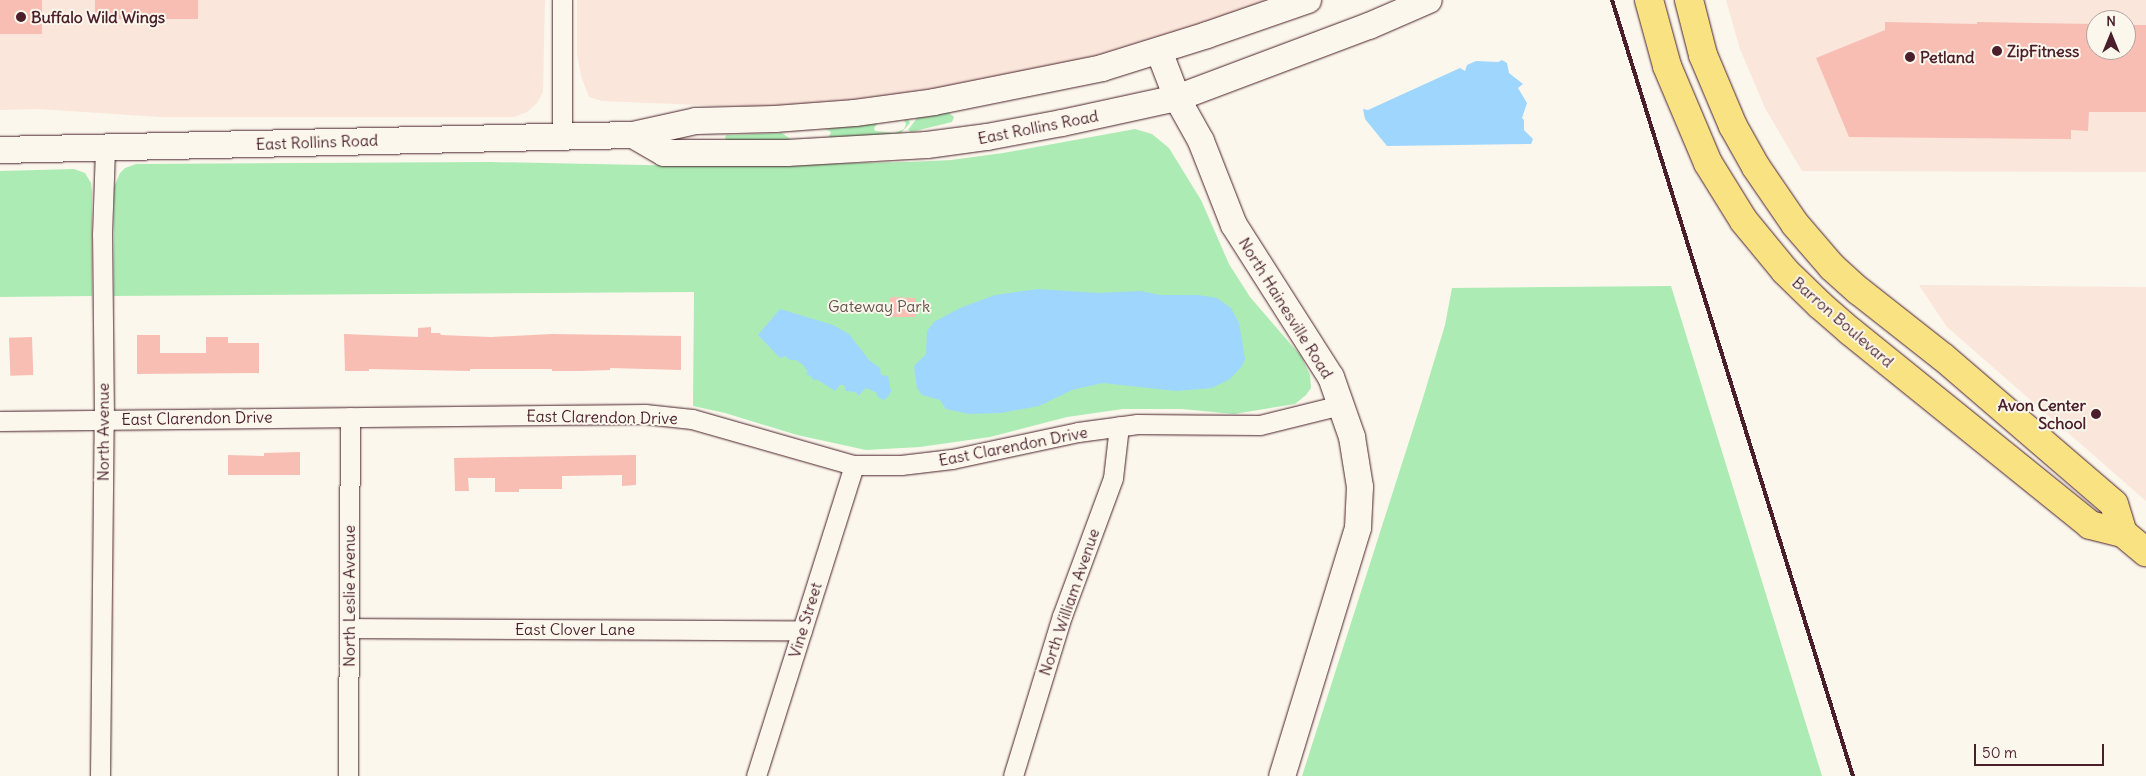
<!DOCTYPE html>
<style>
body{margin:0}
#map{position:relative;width:2146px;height:776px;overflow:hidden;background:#fbf7ec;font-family:Delius,sans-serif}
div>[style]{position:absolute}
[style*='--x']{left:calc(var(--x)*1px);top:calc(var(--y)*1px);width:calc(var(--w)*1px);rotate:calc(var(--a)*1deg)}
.built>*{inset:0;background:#fae6db}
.green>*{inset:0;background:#acecb4}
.water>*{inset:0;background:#9fd6fe}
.building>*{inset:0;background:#f9beb3;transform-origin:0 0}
.roads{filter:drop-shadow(0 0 1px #4a1f2b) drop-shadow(0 0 1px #4a1f2b)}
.street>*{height:19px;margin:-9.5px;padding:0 9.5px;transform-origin:9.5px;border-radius:9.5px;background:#fbf7ec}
.secondary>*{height:26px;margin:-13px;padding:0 13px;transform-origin:13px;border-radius:13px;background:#fbf7ec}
.primary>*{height:28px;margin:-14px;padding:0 14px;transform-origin:14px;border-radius:14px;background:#f8e281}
.rail>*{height:4px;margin:-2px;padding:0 2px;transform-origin:2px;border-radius:2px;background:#4a1f2b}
.dots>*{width:14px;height:14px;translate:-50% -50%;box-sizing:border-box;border:2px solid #fbf7ec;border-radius:50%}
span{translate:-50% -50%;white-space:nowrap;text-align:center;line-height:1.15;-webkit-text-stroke:4px #fbf7ec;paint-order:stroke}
.poi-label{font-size:16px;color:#4a1f2b;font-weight:700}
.left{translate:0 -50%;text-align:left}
.right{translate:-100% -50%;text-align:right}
.street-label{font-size:16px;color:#4a1f2b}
.park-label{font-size:16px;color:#62524d}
.north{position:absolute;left:2086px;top:10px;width:50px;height:50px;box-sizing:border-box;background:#fbf7ec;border:1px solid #b4a19f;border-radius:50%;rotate:0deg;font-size:14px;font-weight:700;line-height:20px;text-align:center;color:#4a1f2b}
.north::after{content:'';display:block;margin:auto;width:18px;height:22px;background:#4a1f2b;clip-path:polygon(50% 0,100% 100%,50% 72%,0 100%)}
.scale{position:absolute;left:1974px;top:744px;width:130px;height:22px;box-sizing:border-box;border:2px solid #4a1f2b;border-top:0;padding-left:6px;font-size:15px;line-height:18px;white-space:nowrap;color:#4a1f2b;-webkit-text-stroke:4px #fbf7ec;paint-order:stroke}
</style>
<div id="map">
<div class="built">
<i style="clip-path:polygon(0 0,545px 0,543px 92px,537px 103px,527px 112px,514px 117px,161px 117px,37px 109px,0 110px)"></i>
<i style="clip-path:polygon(577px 0,1300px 0,1077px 69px,795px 109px,602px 101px,589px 97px,581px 76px,577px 53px)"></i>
<i style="clip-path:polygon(evenodd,1726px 0,2146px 0,2146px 172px,1802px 171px,1765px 108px,1740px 49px,1726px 0,2096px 20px,2126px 20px,2126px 50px,2096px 50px,2096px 20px)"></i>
<i style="clip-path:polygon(1919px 285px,2146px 287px,2146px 501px,1947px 327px)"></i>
</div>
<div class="green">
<i style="clip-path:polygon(948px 112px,954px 117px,952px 122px,911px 132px,908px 130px,917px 118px)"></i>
<i style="clip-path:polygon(908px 119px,910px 123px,900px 134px,828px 139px,831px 132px,825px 129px,878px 123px,874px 128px,875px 131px,895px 133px,904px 129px,906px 124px,904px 120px)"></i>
<i style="clip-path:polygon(1135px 129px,1152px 134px,1169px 148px,1201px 200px,1229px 264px,1250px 297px,1301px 356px,1310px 375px,1311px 388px,1306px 395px,1295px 404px,1234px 414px,1182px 409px,1123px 409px,1067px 417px,990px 437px,920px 447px,866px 450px,797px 435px,725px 413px,693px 406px,694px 292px,114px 296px,114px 187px,120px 173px,125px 168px,136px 164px,490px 162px,693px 166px,910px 162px,951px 160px,1003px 153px)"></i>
<i style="clip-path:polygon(782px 133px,793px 141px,728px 141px,725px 139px,726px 135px)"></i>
<i style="clip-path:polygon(74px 169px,85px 173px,91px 183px,92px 192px,92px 296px,0 297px,0 171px)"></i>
<i style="clip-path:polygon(1671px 286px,1822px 776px,1302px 776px,1422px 401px,1445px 325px,1452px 288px)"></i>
</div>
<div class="water">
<i style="clip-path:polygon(1502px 60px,1507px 63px,1509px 73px,1523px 84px,1518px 88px,1527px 103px,1522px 118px,1524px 120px,1524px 130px,1533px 139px,1531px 144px,1387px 146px,1365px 119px,1363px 109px,1368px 110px,1460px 68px,1465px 71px,1467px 65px,1476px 61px,1498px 62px)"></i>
<i style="clip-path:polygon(1038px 289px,1099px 293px,1141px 291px,1160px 295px,1198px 295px,1217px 298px,1231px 308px,1239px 323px,1245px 359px,1242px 366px,1230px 379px,1212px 388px,1176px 391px,1103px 383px,1072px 390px,1039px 406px,1001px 413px,969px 414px,946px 409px,940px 400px,922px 395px,917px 388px,914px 366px,926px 354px,927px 331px,934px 322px,960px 308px,995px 295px)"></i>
<i style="clip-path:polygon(780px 309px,833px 325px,849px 334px,869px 360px,880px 368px,881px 375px,888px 376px,891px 391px,888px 397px,883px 400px,877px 396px,877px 393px,866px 388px,858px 396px,856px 392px,846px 391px,844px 385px,840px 385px,835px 391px,818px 380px,813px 380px,812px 377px,806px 374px,808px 372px,803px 365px,796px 360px,790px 360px,785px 356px,780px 358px,758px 335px)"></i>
</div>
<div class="building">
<i style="left:0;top:0;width:42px;height:34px"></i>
<i style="left:95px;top:0;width:103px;height:19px"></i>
<i style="clip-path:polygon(1885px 22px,1977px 24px,1977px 22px,2096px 24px,2096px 50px,2126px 50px,2126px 25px,2146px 25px,2146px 112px,2089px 112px,2088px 131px,2071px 130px,2071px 139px,1849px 137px,1816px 58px,1885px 30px)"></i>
<i style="clip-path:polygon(894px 297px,916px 298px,916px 317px,889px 317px,889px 298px)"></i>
<i style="clip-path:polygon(431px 327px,431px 333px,440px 333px,441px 335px,491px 337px,552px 334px,681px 336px,681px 370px,610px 368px,610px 370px,581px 371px,552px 371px,552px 369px,470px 369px,470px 371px,369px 369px,369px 371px,345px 371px,344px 334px,418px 337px,418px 328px)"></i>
<i style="clip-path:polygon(137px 335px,160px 335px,160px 353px,206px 353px,206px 337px,228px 337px,228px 343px,259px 343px,259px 373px,137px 374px)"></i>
<i style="left:32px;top:337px;width:38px;height:23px;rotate:88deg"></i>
<i style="clip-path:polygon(300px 452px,300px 475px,228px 475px,228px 455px,264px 456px,264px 453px)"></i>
<i style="clip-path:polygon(636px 455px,636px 485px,622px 486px,622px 475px,562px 476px,562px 489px,519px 489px,519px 492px,495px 492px,495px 478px,468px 478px,469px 491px,455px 491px,454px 458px)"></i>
</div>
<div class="roads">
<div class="street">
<i style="--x:562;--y:0;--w:135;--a:90"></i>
<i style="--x:0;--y:421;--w:645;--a:-0.62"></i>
<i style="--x:645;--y:414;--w:47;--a:6.1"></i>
<i style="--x:692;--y:419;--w:168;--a:15.9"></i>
<i style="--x:854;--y:465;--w:47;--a:0"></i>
<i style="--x:901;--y:465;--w:51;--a:-6.7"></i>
<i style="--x:952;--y:459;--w:129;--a:-12.1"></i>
<i style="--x:1078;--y:432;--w:60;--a:-7.7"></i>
<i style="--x:1137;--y:424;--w:123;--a:0.5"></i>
<i style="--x:1260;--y:425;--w:83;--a:-13.9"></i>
<i style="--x:349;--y:628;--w:453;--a:0.3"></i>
<i style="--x:100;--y:776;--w:357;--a:-89.4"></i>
<i style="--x:104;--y:419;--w:184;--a:-90.6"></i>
<i style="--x:102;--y:235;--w:87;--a:-88"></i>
<i style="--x:348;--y:776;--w:359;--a:-89.7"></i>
<i style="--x:756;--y:776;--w:326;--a:-72.5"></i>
<i style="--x:1013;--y:776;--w:167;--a:-73"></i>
<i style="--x:1062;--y:616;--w:147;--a:-69.7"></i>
<i style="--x:1113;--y:478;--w:52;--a:-83.4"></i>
</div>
<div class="secondary">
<i style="--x:1159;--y:51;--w:50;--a:69"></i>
<i style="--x:1177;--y:98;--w:49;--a:60.8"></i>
<i style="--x:1201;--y:141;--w:90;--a:68.6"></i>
<i style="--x:1234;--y:225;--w:180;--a:57.5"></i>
<i style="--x:1331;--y:377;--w:64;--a:70.7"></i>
<i style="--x:1352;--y:437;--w:51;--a:80.9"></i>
<i style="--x:1360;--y:487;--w:41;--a:92.8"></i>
<i style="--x:1358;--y:528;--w:259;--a:107"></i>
<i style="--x:633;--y:135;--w:36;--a:30"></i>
<i style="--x:664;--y:153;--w:123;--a:0"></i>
<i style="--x:787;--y:153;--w:140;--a:-3.3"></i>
<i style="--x:927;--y:145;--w:61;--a:-7.6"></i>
<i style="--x:987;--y:137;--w:76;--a:-10.6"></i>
<i style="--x:1062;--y:123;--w:118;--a:-12.3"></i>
<i style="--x:1177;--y:98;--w:205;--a:-20.6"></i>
<i style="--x:1369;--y:26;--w:65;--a:-23.4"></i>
<i style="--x:0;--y:150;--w:633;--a:-1.36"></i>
<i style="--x:633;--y:135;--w:65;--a:-12.5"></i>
<i style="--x:696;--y:121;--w:79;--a:-1.5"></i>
<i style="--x:775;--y:119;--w:80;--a:-4.3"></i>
<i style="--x:855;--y:113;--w:80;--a:-7.9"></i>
<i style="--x:934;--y:102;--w:171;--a:-11.4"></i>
<i style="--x:1102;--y:68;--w:110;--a:-17.4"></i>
<i style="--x:1207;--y:35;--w:107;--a:-19.1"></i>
</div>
<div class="primary">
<i style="--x:1649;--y:0;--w:68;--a:74.7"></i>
<i style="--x:1667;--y:66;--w:105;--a:67.1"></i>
<i style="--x:1708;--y:163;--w:68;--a:58.2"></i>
<i style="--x:1744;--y:221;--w:65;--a:50.6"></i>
<i style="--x:1785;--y:271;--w:49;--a:44.2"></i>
<i style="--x:1820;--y:305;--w:40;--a:41"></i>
<i style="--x:1850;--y:331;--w:309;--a:38.9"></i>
<i style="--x:2090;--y:525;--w:34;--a:14"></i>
<i style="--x:2123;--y:533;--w:30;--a:40"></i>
<i style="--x:1689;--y:0;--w:57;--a:75.7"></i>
<i style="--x:1703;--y:55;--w:77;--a:67.1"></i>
<i style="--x:1733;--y:126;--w:47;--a:60.7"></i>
<i style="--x:1756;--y:167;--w:69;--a:55.6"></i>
<i style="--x:1795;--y:224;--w:57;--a:49.3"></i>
<i style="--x:1832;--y:267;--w:36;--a:42"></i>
<i style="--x:1859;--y:291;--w:107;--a:38.2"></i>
<i style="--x:1943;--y:357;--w:225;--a:40.7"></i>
<i style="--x:2114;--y:504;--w:30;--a:73"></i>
</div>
</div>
<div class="rail">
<i style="--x:1612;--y:0;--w:813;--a:72.75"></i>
</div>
<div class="dots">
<i style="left:21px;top:17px;background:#4a1f2b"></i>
<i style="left:1997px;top:51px;background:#4a1f2b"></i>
<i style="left:1910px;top:57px;background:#4a1f2b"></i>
<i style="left:2096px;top:414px;background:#4a1f2b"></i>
</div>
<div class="poi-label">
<span class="left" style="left:31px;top:17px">Buffalo Wild Wings</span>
<span class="left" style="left:2007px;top:51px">ZipFitness</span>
<span class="left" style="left:1920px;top:57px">Petland</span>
<span class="right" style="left:2086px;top:414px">Avon Center<br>School</span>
</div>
<div class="street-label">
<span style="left:1038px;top:127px;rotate:-11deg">East Rollins Road</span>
<span style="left:317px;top:142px;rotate:-2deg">East Rollins Road</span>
<span style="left:1286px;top:308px;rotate:58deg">North Hainesville Road</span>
<span style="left:1843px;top:322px;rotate:41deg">Barron Boulevard</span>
<span style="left:602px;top:417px;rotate:1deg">East Clarendon Drive</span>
<span style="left:197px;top:418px;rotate:-1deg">East Clarendon Drive</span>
<span style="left:103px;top:432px;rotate:-90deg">North Avenue</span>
<span style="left:1013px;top:446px;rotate:-11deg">East Clarendon Drive</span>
<span style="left:349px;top:596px;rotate:-90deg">North Leslie Avenue</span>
<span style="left:1069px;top:602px;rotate:-71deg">North William Avenue</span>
<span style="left:805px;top:620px;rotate:-73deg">Vine Street</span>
<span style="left:575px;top:629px">East Clover Lane</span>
</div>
<div class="park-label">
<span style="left:879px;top:306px">Gateway Park</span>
</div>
<div class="north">N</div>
<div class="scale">50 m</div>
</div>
